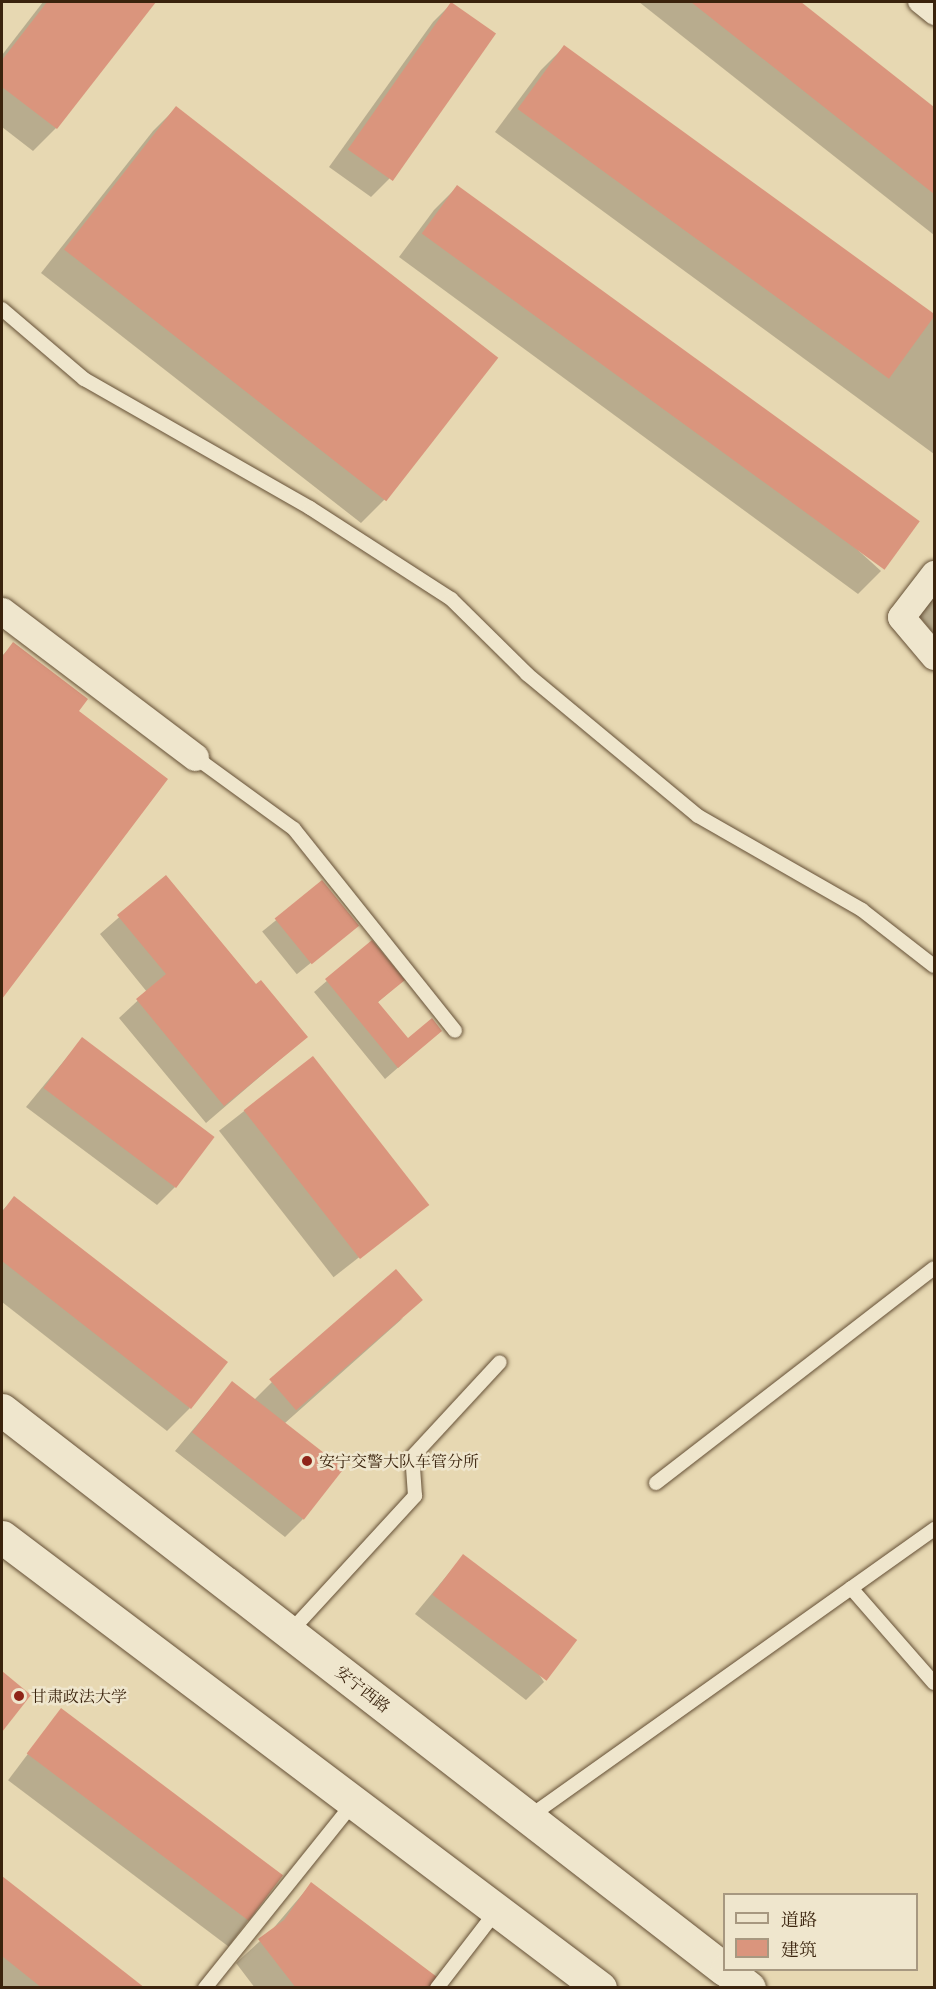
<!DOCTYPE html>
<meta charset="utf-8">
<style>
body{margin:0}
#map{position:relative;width:936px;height:1989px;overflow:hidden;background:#e7d8b2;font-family:"Libre Caslon Text","Noto Serif SC",serif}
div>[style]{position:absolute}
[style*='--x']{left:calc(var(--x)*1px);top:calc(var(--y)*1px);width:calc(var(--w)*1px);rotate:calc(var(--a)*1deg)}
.shadow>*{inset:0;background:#0003;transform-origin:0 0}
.building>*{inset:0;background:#da957d;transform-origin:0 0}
.roads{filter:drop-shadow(0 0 2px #655036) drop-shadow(0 0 2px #655036)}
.service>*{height:14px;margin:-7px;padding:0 7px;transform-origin:7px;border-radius:7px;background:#efe6cd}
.pedestrian>*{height:20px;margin:-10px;padding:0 10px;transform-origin:10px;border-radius:10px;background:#efe6cd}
.minor>*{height:27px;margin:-13.5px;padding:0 13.5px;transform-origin:13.5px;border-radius:13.5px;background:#efe6cd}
.secondary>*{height:33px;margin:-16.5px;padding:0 16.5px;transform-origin:16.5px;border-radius:16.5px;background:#efe6cd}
.dots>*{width:16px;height:16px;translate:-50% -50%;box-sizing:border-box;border:3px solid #efe6cd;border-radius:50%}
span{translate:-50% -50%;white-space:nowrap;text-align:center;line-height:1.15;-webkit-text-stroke:5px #efe6cd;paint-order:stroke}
.poi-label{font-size:16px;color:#3a230d}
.left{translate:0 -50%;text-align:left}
.street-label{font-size:16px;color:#3a230d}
.frame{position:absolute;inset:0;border:3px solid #3a230d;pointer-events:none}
.legend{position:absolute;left:723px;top:1893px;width:195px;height:78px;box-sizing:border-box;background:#efe6cd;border:2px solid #a79880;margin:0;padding:8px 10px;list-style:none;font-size:18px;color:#3a230d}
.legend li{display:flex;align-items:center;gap:12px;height:30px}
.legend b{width:30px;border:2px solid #a79880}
</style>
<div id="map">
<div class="shadow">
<i style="clip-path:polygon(43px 2px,154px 2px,56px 128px,33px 151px,2px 127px,2px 55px)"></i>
<i style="clip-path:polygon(639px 2px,798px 2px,934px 109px,934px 235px)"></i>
<i style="clip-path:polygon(452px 3px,389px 179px,371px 197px,329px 167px,433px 22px)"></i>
<i style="clip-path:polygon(564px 47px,934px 319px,934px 454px,495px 132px,541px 70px)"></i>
<i style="clip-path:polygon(176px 108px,496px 358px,384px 500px,361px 523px,41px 273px,153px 131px)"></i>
<i style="clip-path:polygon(457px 187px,881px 571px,858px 594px,399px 257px,434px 210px)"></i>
<i style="clip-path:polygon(934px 591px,934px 634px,915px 611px)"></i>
<i style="clip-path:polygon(13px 644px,77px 711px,166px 780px,2px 997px,2px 656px)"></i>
<i style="clip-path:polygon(165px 877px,255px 986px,306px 1037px,206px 1123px,119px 1018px,147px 992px,100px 934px)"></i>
<i style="left:322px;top:883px;width:55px;height:77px;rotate:51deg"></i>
<i style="clip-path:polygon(372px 942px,403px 980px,377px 1003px,407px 1040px,440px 1031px,385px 1079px,314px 992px)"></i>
<i style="clip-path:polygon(82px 1039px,175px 1187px,157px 1205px,26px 1107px)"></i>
<i style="left:312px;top:1058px;width:186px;height:118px;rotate:52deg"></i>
<i style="clip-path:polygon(14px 1198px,190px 1408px,167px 1431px,2px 1302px,2px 1211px)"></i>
<i style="clip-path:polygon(403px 1318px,285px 1423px,303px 1519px,285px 1537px,175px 1451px,232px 1383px,254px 1400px,272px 1382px)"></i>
<i style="clip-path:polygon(463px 1556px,544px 1682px,526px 1700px,415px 1614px)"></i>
<i style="clip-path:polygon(2px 1673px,29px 1695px,2px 1729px)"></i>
<i style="left:61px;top:1710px;width:276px;height:88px;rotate:37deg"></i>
<i style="clip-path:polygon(2px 1878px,142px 1988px,2px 1988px)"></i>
<i style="clip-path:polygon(311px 1884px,427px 1988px,255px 1988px,236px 1963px,271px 1931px)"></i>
</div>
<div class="building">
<i style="clip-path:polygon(47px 2px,156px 2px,57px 129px,2px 87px,2px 60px)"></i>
<i style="left:451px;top:2px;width:55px;height:180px;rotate:35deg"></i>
<i style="clip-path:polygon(691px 2px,801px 2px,934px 107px,934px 194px)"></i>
<i style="left:564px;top:45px;width:459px;height:79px;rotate:36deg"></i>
<i style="left:176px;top:106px;width:409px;height:182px;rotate:38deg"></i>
<i style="left:457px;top:185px;width:572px;height:60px;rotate:36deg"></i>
<i style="clip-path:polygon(13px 642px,88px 699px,79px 711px,168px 779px,2px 999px,2px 657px)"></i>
<i style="clip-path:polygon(166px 875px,256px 984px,261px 980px,308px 1037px,224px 1106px,136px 999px,166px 974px,117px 915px)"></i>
<i style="left:322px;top:880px;width:59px;height:61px;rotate:51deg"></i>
<i style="clip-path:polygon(372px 940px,405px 980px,378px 1002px,408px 1038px,432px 1018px,442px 1031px,398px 1068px,325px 979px)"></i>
<i style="left:82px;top:1037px;width:166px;height:64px;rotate:37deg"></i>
<i style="left:313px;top:1056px;width:189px;height:88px;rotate:52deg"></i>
<i style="clip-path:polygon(14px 1196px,228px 1362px,191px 1409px,2px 1261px,2px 1212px)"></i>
<i style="left:396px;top:1269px;width:41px;height:168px;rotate:49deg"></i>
<i style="left:232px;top:1381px;width:142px;height:65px;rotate:38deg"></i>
<i style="left:463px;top:1554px;width:143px;height:51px;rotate:37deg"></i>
<i style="clip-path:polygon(2px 1671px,31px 1695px,2px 1732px)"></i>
<i style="left:61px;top:1708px;width:278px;height:57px;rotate:37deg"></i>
<i style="clip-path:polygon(2px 1876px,145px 1988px,42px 1988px,2px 1956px)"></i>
<i style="clip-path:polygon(311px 1882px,437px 1977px,429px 1988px,296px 1988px,258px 1939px,284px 1920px)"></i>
</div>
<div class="roads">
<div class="service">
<i style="--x:2;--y:309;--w:108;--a:40.5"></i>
<i style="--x:84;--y:379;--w:260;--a:29.7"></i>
<i style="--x:310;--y:508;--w:168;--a:32.8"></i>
<i style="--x:451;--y:599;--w:107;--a:44.6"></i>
<i style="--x:527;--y:674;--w:222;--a:39.7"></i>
<i style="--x:698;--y:816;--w:189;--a:29.8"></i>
<i style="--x:862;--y:910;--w:91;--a:37.9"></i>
<i style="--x:195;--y:757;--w:122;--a:36"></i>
<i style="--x:294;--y:829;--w:258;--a:51.4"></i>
<i style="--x:656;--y:1483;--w:351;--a:-37.7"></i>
<i style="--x:851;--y:1588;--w:126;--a:48.9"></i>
<i style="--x:290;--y:1632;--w:185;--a:-47.4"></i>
<i style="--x:415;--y:1496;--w:39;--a:-94"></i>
<i style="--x:412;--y:1457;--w:129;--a:-47.2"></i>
<i style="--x:529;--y:1817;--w:497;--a:-35.4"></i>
<i style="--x:205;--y:1988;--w:237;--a:-51.3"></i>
<i style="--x:437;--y:1988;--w:98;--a:-52.4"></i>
</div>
<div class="pedestrian">
<i style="--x:918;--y:2;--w:21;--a:39"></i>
</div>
<div class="minor">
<i style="--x:934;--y:574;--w:54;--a:127.5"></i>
<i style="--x:901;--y:617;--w:51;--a:49.8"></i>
<i style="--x:2;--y:611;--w:242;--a:37.1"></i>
</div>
<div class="secondary">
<i style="--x:2;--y:1410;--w:913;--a:37.75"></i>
<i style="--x:2;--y:1537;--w:749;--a:37.02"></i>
<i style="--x:726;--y:1970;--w:29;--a:38"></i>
</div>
</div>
<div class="dots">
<i style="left:307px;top:1461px;background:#8f2418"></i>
<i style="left:19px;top:1696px;background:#8f2418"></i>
</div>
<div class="poi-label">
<span class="left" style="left:319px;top:1461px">安宁交警大队车管分所</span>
<span class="left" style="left:31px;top:1696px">甘肃政法大学</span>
</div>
<div class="street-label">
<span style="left:363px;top:1689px;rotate:38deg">安宁西路</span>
</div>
<div class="frame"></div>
<ul class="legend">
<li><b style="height:8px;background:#efe6cd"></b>道路</li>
<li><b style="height:16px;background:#da957d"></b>建筑</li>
</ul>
</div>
